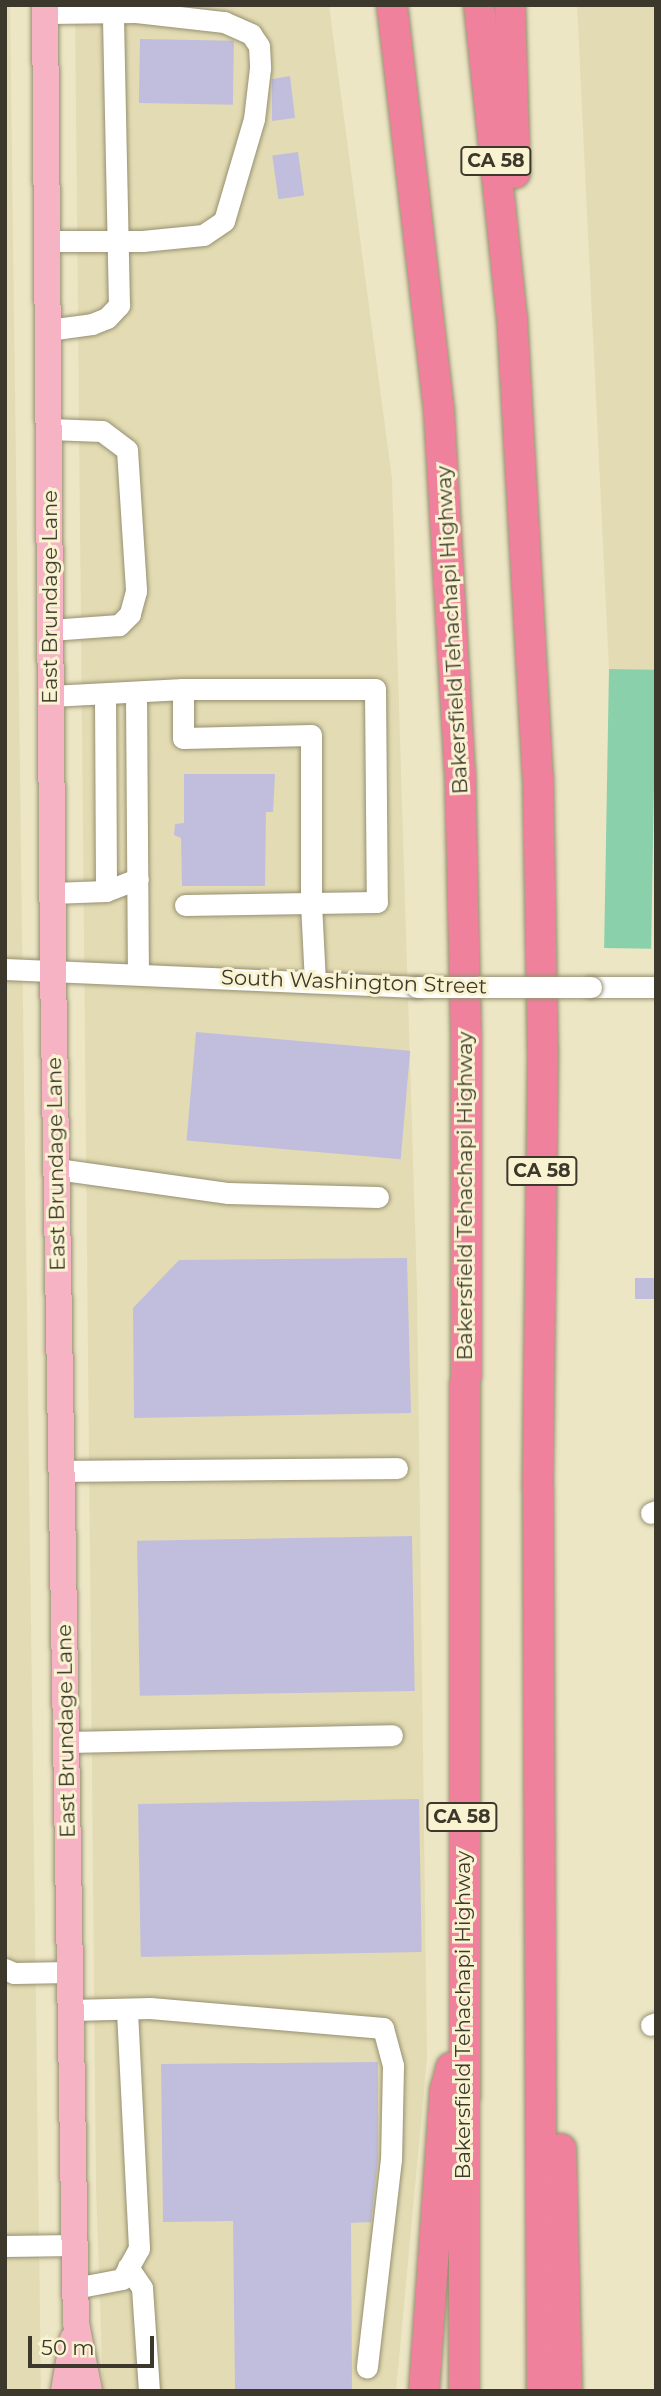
<!DOCTYPE html>
<style>
body{margin:0}
#map{position:relative;width:661px;height:2396px;overflow:hidden;background:#ece6c5;font-family:Montserrat,sans-serif}
div>[style]{position:absolute}
[style*='--x']{left:calc(var(--x)*1px);top:calc(var(--y)*1px);width:calc(var(--w)*1px);rotate:calc(var(--a)*1deg)}
.built>*{inset:0;background:#e3dbb3}
.green>*{inset:0;background:#8ad0aa;transform-origin:0 0}
.building>*{inset:0;background:#c1bedd;transform-origin:0 0}
.roads{filter:drop-shadow(0 0 2px #969071) drop-shadow(0 0 2px #969071)}
.minor>*{height:21px;margin:-10.5px;padding:0 10.5px;transform-origin:10.5px;border-radius:10.5px;background:#fff}
.major>*{height:26px;margin:-13px;padding:0 13px;transform-origin:13px;border-radius:13px;background:#f6b3c4}
.highway>*{height:30px;margin:-15px;padding:0 15px;transform-origin:15px;border-radius:15px;background:#f0819d}
.bridges{filter:drop-shadow(0 0 2px #969071) drop-shadow(0 0 2px #969071)}
.minor-bridge>*{height:21px;margin:-10.5px;padding:0 10.5px;transform-origin:10.5px;border-radius:10.5px;background:#fff}
span{translate:-50% -50%;white-space:nowrap;text-align:center;line-height:1.15;-webkit-text-stroke:6px #faf3d2;paint-order:stroke}
.shield-label span{padding:2px 5px;background:#faf3d2;border:2px solid;border-radius:5px;-webkit-text-stroke-width:0}
.shield-label{font-size:19px;color:#3c392c;font-weight:700}
.street-label{font-size:21px;color:#3c392c}
.frame{position:absolute;inset:0;border:7px solid #3c392c;pointer-events:none}
.scale{position:absolute;left:28px;top:2336px;width:126px;height:32px;box-sizing:border-box;border:4px solid #3c392c;border-top:0;padding-left:9px;font-size:21px;line-height:24px;white-space:nowrap;color:#3c392c;-webkit-text-stroke:5px #faf3d2;paint-order:stroke}
</style>
<div id="map">
<div class="built">
<i style="clip-path:polygon(5px 5px,10px 5px,41px 2391px,5px 2391px)"></i>
<i style="clip-path:polygon(75px 5px,329px 5px,392px 479px,417px 1289px,427px 2058px,396px 2391px,103px 2391px,96px 2186px)"></i>
<i style="clip-path:polygon(577px 5px,656px 5px,656px 670px,609px 669px)"></i>
</div>
<div class="green">
<i style="left:609px;top:669px;width:47px;height:279px;rotate:1deg"></i>
</div>
<div class="building">
<i style="left:140px;top:39px;width:94px;height:64px;rotate:1deg"></i>
<i style="clip-path:polygon(290px 76px,295px 118px,272px 121px,272px 79px)"></i>
<i style="left:298px;top:152px;width:44px;height:26px;rotate:82deg"></i>
<i style="clip-path:polygon(184px 774px,275px 774px,273px 812px,266px 812px,265px 886px,182px 886px,181px 838px,174px 835px,175px 824px,184px 823px)"></i>
<i style="left:196px;top:1032px;width:215px;height:109px;rotate:5deg"></i>
<i style="clip-path:polygon(407px 1258px,411px 1413px,134px 1418px,133px 1308px,179px 1260px)"></i>
<i style="left:635px;top:1278px;width:21px;height:21px"></i>
<i style="left:412px;top:1536px;width:155px;height:275px;rotate:89deg"></i>
<i style="left:419px;top:1799px;width:153px;height:281px;rotate:89deg"></i>
<i style="clip-path:polygon(378px 2062px,378px 2158px,371px 2222px,351px 2223px,352px 2391px,235px 2391px,233px 2221px,163px 2222px,161px 2064px)"></i>
</div>
<div class="roads">
<div class="minor">
<i style="--x:46;--y:13;--w:90;--a:-0.6"></i>
<i style="--x:136;--y:12;--w:89;--a:6.5"></i>
<i style="--x:224;--y:22;--w:30;--a:24"></i>
<i style="--x:251;--y:34;--w:14;--a:56"></i>
<i style="--x:259;--y:46;--w:22;--a:87"></i>
<i style="--x:260;--y:68;--w:51;--a:96.7"></i>
<i style="--x:254;--y:119;--w:106;--a:106.4"></i>
<i style="--x:224;--y:221;--w:25;--a:146"></i>
<i style="--x:203;--y:235;--w:61;--a:174.4"></i>
<i style="--x:142;--y:241;--w:95;--a:180"></i>
<i style="--x:48;--y:330;--w:44;--a:-7.8"></i>
<i style="--x:92;--y:324;--w:16;--a:-22"></i>
<i style="--x:107;--y:318;--w:18;--a:-47"></i>
<i style="--x:119;--y:305;--w:293;--a:-91.2"></i>
<i style="--x:49;--y:429;--w:53;--a:2.2"></i>
<i style="--x:102;--y:431;--w:31;--a:37"></i>
<i style="--x:127;--y:450;--w:141;--a:86.3"></i>
<i style="--x:136;--y:591;--w:24;--a:105"></i>
<i style="--x:130;--y:614;--w:16;--a:135"></i>
<i style="--x:119;--y:625;--w:69;--a:175.9"></i>
<i style="--x:136;--y:694;--w:279;--a:89.6"></i>
<i style="--x:105;--y:695;--w:196;--a:89.7"></i>
<i style="--x:51;--y:696;--w:132;--a:-3"></i>
<i style="--x:183;--y:689;--w:192;--a:0"></i>
<i style="--x:375;--y:689;--w:213;--a:89.5"></i>
<i style="--x:377;--y:902;--w:66;--a:179.1"></i>
<i style="--x:311;--y:903;--w:168;--a:-90"></i>
<i style="--x:311;--y:735;--w:128;--a:178.7"></i>
<i style="--x:183;--y:738;--w:49;--a:-90"></i>
<i style="--x:52;--y:893;--w:54;--a:-2.1"></i>
<i style="--x:106;--y:891;--w:34;--a:-21"></i>
<i style="--x:185;--y:905;--w:126;--a:-0.9"></i>
<i style="--x:311;--y:903;--w:79;--a:87.1"></i>
<i style="--x:5;--y:969;--w:412;--a:2.5"></i>
<i style="--x:591;--y:987;--w:65;--a:0"></i>
<i style="--x:57;--y:1169;--w:173;--a:8"></i>
<i style="--x:228;--y:1193;--w:150;--a:1.5"></i>
<i style="--x:62;--y:1471;--w:335;--a:-0.5"></i>
<i style="--x:651;--y:1513;--w:5;--a:-22"></i>
<i style="--x:66;--y:1742;--w:326;--a:-1.2"></i>
<i style="--x:5;--y:1969;--w:10;--a:24"></i>
<i style="--x:14;--y:1973;--w:56;--a:-1"></i>
<i style="--x:71;--y:2010;--w:79;--a:-1.5"></i>
<i style="--x:150;--y:2008;--w:234;--a:4.9"></i>
<i style="--x:383;--y:2028;--w:39;--a:75"></i>
<i style="--x:393;--y:2066;--w:93;--a:91.2"></i>
<i style="--x:391;--y:2159;--w:210;--a:96.6"></i>
<i style="--x:651;--y:2025;--w:5;--a:-22"></i>
<i style="--x:5;--y:2246;--w:70;--a:-0.8"></i>
<i style="--x:128;--y:2267;--w:25;--a:56"></i>
<i style="--x:142;--y:2288;--w:103;--a:86.1"></i>
<i style="--x:75;--y:2288;--w:48;--a:-10.8"></i>
<i style="--x:122;--y:2279;--w:35;--a:-61"></i>
<i style="--x:139;--y:2248;--w:239;--a:-92.9"></i>
</div>
<div class="major">
<i style="--x:45;--y:5;--w:964;--a:89.52"></i>
<i style="--x:53;--y:969;--w:1354;--a:89.03"></i>
<i style="--x:76;--y:2323;--w:69;--a:79.2"></i>
<i style="--x:64;--y:2391;--w:53;--a:-80.2"></i>
</div>
<div class="highway">
<i style="--x:392;--y:5;--w:410;--a:83.4"></i>
<i style="--x:439;--y:412;--w:360;--a:86.7"></i>
<i style="--x:460;--y:771;--w:267;--a:88.7"></i>
<i style="--x:466;--y:1038;--w:1353;--a:90.08"></i>
<i style="--x:479;--y:5;--w:314;--a:84"></i>
<i style="--x:512;--y:317;--w:461;--a:86.8"></i>
<i style="--x:538;--y:777;--w:273;--a:89"></i>
<i style="--x:543;--y:1050;--w:439;--a:90.7"></i>
<i style="--x:538;--y:1489;--w:902;--a:89.75"></i>
<i style="--x:510;--y:5;--w:168;--a:88.3"></i>
<i style="--x:561;--y:2149;--w:242;--a:88.6"></i>
<i style="--x:424;--y:2391;--w:301;--a:-86"></i>
<i style="--x:445;--y:2091;--w:24;--a:-75"></i>
</div>
</div>
<div class="bridges">
<div class="minor-bridge">
<i style="--x:417;--y:987;--w:174;--a:0"></i>
</div>
</div>
<div class="shield-label">
<span style="left:496px;top:161px">CA 58</span>
<span style="left:542px;top:1171px">CA 58</span>
<span style="left:462px;top:1817px">CA 58</span>
</div>
<div class="street-label">
<span style="left:50px;top:597px;rotate:-90deg">East Brundage Lane</span>
<span style="left:452px;top:630px;rotate:-93deg">Bakersfield Tehachapi Highway</span>
<span style="left:354px;top:982px;rotate:2deg">South Washington Street</span>
<span style="left:56px;top:1164px;rotate:-91deg">East Brundage Lane</span>
<span style="left:465px;top:1196px;rotate:-90deg">Bakersfield Tehachapi Highway</span>
<span style="left:66px;top:1731px;rotate:-91deg">East Brundage Lane</span>
<span style="left:463px;top:2015px;rotate:-90deg">Bakersfield Tehachapi Highway</span>
</div>
<div class="frame"></div>
<div class="scale">50 m</div>
</div>
